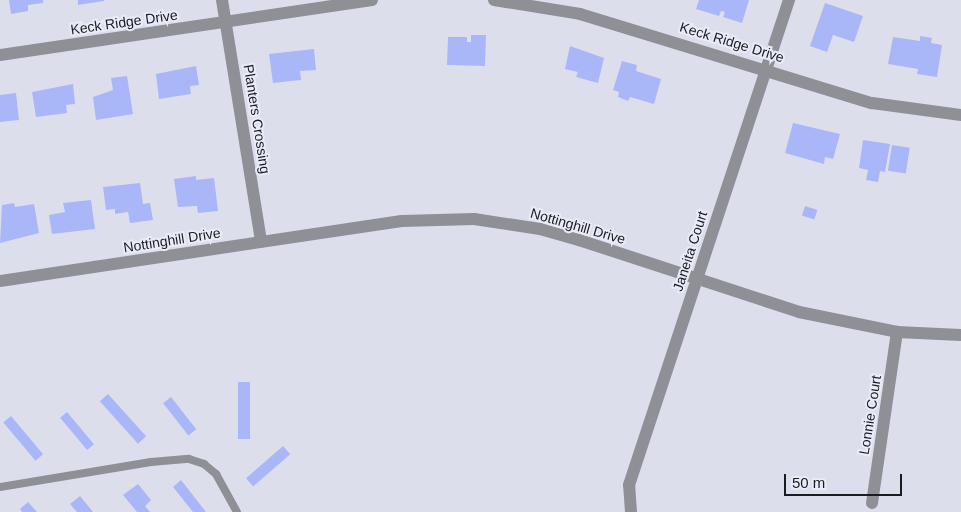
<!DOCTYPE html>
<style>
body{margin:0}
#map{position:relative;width:961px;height:512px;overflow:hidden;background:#dcdfeb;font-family:Helvetica,sans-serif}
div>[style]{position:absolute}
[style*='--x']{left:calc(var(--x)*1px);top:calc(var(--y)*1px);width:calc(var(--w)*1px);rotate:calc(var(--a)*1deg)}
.building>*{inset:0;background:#a9b7f8;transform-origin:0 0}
.lane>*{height:8px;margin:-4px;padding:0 4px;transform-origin:4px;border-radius:4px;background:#8f9095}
.street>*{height:12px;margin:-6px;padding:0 6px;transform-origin:6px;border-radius:6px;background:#8f9095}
span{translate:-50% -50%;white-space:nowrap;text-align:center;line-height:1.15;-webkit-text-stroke:4px #e9ecf8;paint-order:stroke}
.street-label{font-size:14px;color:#1b1c20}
.scale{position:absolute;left:784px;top:474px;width:118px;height:22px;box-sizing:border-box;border:2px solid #1b1c20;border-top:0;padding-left:6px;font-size:15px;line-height:18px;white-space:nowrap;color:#1b1c20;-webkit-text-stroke:4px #e9ecf8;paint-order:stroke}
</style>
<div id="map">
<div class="building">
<i style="clip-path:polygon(9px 0,43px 0,43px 3px,28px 5px,28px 11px,11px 14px)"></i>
<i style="clip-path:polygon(78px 0,104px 0,104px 1px,78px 5px)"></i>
<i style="clip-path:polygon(699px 0,749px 0,742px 23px,723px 17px,725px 12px,721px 11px,719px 16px,696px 9px)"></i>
<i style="clip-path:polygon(825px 3px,863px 16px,854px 42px,833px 35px,827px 52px,810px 46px)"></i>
<i style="clip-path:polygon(471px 35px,486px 35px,485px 66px,447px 65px,448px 37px,467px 37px,467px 42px,471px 42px)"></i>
<i style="clip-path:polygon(920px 36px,932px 38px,931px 43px,942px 45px,937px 77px,917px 74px,918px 69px,888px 64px,893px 37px,920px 41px)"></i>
<i style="clip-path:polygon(570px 46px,604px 58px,598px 83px,576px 77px,578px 72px,565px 69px)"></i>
<i style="clip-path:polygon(314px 49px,316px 70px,300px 71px,301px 80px,273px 83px,269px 54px)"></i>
<i style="clip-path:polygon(622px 61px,637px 65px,636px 71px,661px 79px,654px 104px,630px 97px,628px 101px,618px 97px,619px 92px,613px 90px)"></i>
<i style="clip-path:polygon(196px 66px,199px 85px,190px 86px,191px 94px,159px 99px,156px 74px)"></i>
<i style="clip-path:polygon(127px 76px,133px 114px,96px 120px,93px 97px,113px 90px,111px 78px)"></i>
<i style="clip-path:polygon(73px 84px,75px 104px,66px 105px,67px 113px,36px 117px,32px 92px)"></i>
<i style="clip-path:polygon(16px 93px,19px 120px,0 122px,0 95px)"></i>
<i style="clip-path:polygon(793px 123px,840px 134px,833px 159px,825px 157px,824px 164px,785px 153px)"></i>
<i style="clip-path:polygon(863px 140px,890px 144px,885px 172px,880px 171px,878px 182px,866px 180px,868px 170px,859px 168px)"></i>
<i style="left:892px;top:145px;width:18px;height:26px;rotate:9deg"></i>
<i style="clip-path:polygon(196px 176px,196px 180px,214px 178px,218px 211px,198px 213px,197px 206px,178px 207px,174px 179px)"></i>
<i style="clip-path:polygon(140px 183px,143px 204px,150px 203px,153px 220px,130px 223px,128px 212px,115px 214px,115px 209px,106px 210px,103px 187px)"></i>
<i style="clip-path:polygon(91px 200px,95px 229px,52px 234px,49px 215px,65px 212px,63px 203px)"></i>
<i style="clip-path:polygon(14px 203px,15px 207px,34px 204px,39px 233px,0 243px,2px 205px)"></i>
<i style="left:805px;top:206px;width:13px;height:10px;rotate:18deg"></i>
<i style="left:238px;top:382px;width:12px;height:57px"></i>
<i style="left:108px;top:394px;width:57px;height:11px;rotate:48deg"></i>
<i style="left:171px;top:397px;width:41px;height:10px;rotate:52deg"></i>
<i style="left:67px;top:412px;width:42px;height:9px;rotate:50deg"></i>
<i style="left:11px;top:416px;width:50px;height:10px;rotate:50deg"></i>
<i style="left:283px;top:446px;width:11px;height:49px;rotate:49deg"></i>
<i style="clip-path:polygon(181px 480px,206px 512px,193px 512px,173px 487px)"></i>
<i style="clip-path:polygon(138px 484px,151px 500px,145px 506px,150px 512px,137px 512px,123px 495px)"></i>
<i style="clip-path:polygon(80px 496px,93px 512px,77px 512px,70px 504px)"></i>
<i style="clip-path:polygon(28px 502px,37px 512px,22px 512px,20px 509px)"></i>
</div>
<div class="lane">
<i style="--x:0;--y:487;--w:153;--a:-9.4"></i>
<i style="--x:151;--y:462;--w:38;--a:-5"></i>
<i style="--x:189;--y:459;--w:16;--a:18"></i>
<i style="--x:204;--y:464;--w:16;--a:40"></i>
<i style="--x:216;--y:474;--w:43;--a:61.1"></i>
</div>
<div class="street">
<i style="--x:222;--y:0;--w:245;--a:80.8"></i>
<i style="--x:494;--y:0;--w:87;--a:9.2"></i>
<i style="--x:580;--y:14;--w:305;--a:17"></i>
<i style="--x:872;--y:103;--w:90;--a:7.7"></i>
<i style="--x:0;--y:55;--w:376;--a:-8.4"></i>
<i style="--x:0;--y:281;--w:406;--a:-8.5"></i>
<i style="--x:402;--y:221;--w:72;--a:-1.6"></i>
<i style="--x:474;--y:219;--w:67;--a:8.6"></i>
<i style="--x:540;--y:229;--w:41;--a:15.8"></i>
<i style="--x:579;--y:240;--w:231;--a:18.1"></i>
<i style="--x:799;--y:312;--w:100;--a:11.5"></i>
<i style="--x:897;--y:332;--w:64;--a:2.7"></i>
<i style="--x:872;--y:503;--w:173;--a:-81.7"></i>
<i style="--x:631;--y:512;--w:27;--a:-94"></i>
<i style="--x:629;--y:485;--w:511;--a:-71.74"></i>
</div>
<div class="street-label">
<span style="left:124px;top:22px;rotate:-8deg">Keck Ridge Drive</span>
<span style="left:732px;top:42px;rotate:17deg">Keck Ridge Drive</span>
<span style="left:257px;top:119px;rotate:81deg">Planters Crossing</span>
<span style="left:578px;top:226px;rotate:16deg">Nottinghill Drive</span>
<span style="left:172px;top:240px;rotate:-9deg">Nottinghill Drive</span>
<span style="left:690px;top:251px;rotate:-72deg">Janeita Court</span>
<span style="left:870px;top:415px;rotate:-81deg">Lonnie Court</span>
</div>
<div class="scale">50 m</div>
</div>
